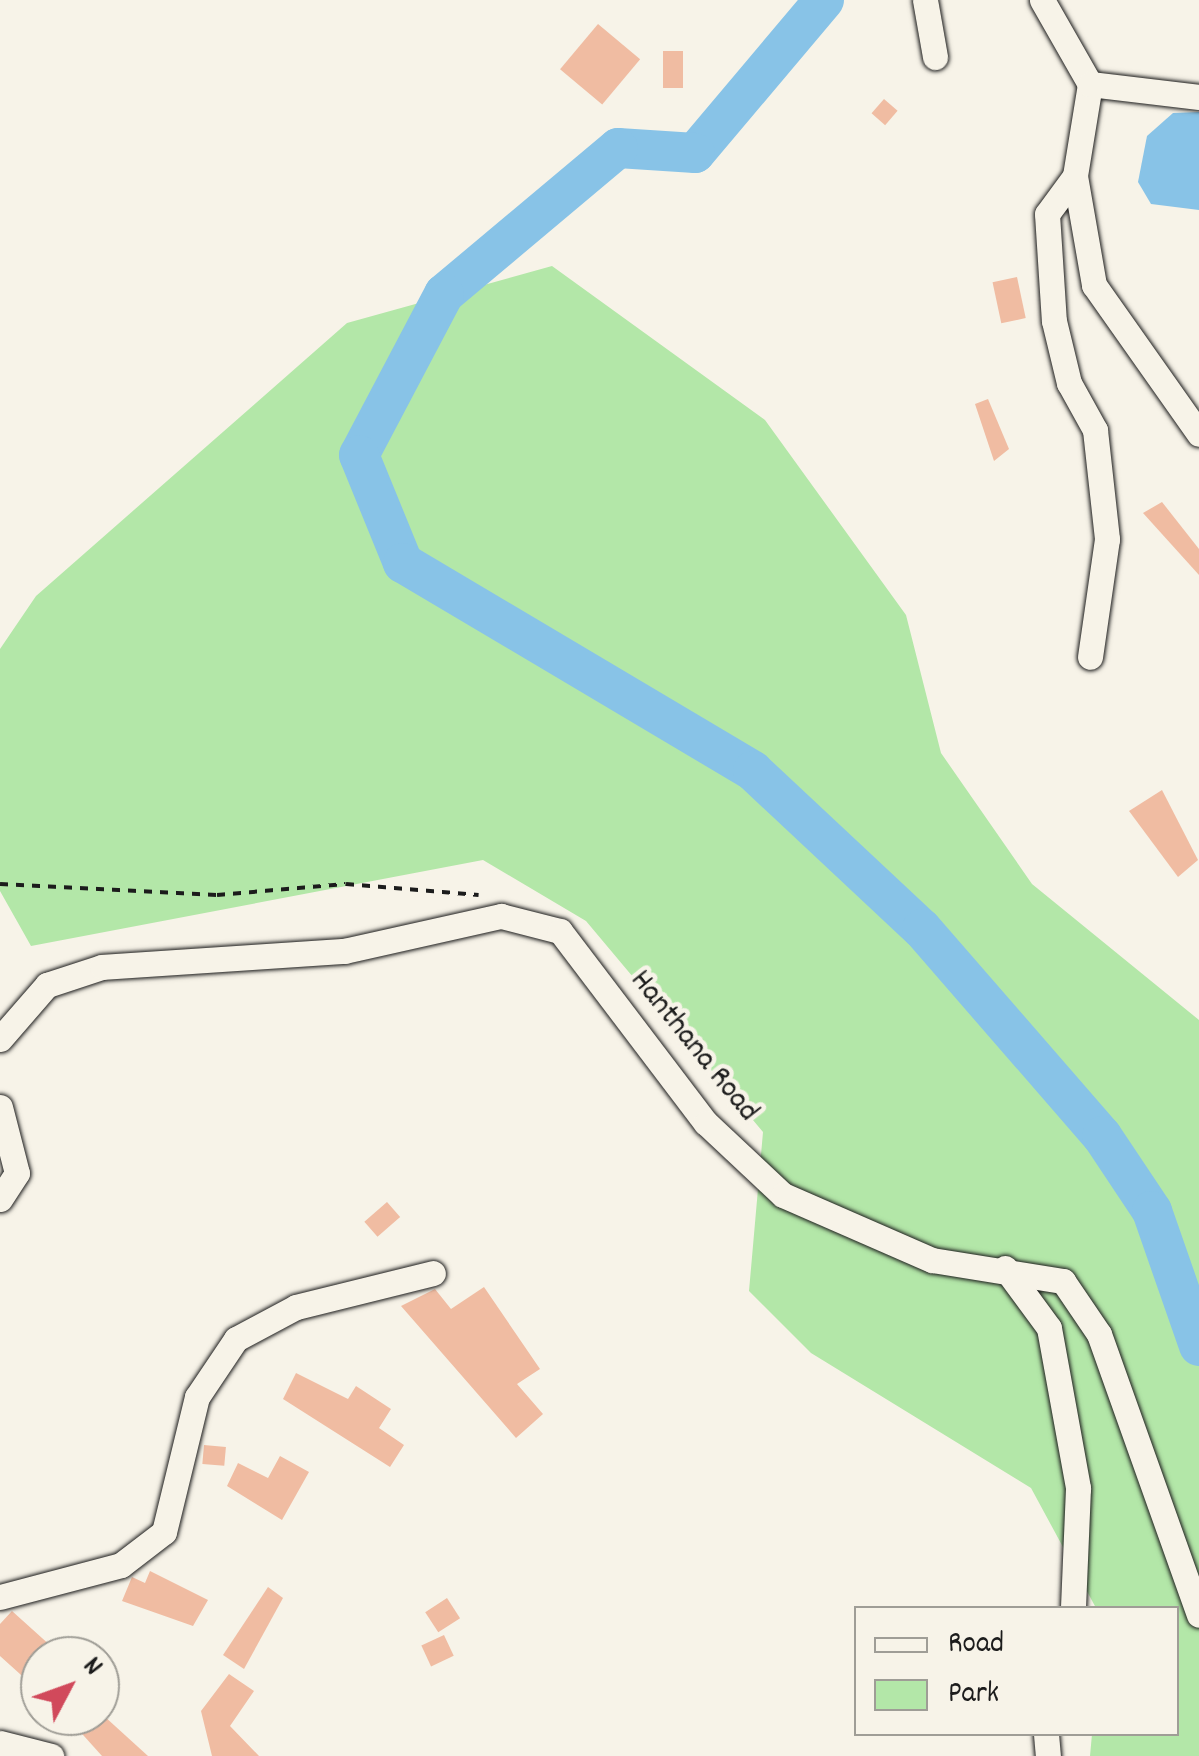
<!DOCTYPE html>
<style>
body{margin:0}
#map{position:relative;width:1199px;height:1756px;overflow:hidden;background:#f7f3e8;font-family:Dekko,sans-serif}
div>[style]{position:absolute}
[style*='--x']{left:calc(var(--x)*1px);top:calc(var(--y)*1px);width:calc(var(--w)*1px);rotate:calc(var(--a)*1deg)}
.green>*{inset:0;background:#b3e7a8}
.water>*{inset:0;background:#88c3e7}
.river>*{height:40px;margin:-20px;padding:0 20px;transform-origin:20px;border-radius:20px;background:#88c3e7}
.building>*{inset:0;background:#f0bca2;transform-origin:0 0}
.path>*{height:4px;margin-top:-2px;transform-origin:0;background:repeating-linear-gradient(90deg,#1c1c1c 0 8px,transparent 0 16px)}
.roads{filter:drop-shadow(0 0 2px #1c1c1c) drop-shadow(0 0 2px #1c1c1c)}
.minor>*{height:25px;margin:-12.5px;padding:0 12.5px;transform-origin:12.5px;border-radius:12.5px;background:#f7f3e8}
span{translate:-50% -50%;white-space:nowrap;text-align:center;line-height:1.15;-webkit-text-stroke:9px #f7f3e8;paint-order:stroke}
.street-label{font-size:32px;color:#1c1c1c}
.legend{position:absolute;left:854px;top:1606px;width:325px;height:130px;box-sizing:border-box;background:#f7f3e8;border:2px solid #9f9d96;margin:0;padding:12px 18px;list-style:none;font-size:30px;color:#1c1c1c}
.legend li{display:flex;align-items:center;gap:20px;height:50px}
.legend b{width:50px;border:2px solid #9f9d96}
.north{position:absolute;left:20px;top:1636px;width:100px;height:100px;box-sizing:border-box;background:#f7f3e8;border:2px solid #9f9d96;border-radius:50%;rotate:49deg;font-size:28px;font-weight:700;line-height:40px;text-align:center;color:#1c1c1c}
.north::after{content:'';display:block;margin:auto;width:35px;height:45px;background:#d1495b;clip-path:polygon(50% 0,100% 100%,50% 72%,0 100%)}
</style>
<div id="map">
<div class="green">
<i style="clip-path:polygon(552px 266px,765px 420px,906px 615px,941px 753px,1032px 884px,1199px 1020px,1199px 1756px,1090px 1756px,1092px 1734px,1176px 1734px,1176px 1608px,1096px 1608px,1031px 1488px,811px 1353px,749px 1291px,763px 1132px,586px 921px,483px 860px,31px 946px,0 891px,0 649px,36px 596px,347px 323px)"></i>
</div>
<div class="water">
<i style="clip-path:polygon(1199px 112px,1199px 210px,1151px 204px,1138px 182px,1147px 136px,1173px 113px)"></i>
</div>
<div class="river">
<i style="--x:824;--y:0;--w:200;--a:130.1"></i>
<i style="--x:695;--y:153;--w:77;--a:-176.3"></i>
<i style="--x:618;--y:148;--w:227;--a:140"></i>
<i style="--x:444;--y:294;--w:182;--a:117.8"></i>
<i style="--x:359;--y:455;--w:117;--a:67.8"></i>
<i style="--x:403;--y:563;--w:407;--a:30.7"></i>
<i style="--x:753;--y:771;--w:231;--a:43.1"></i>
<i style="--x:922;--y:929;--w:274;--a:49"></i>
<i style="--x:1102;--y:1136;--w:90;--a:56.3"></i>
<i style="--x:1152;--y:1211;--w:143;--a:70.8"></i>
</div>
<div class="building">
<i style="left:598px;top:24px;width:55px;height:59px;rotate:40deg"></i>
<i style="left:663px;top:51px;width:20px;height:37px"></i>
<i style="left:884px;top:99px;width:18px;height:19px;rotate:41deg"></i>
<i style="left:1017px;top:277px;width:42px;height:25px;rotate:78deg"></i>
<i style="clip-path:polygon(988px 399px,1009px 449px,994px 461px,975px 404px)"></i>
<i style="clip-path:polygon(1162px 502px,1199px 549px,1199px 575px,1143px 513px)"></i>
<i style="clip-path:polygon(1162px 790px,1198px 860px,1178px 877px,1129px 811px)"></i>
<i style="left:387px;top:1202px;width:20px;height:30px;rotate:49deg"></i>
<i style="clip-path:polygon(484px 1287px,540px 1369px,517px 1384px,543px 1414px,516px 1438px,401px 1306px,435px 1289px,451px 1309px)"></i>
<i style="clip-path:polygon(296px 1373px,348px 1399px,356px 1386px,391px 1409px,379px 1428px,404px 1445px,390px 1467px,283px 1399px)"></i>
<i style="left:204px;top:1445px;width:22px;height:19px;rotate:5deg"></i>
<i style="clip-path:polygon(280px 1456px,309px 1472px,282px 1520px,227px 1486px,238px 1463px,268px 1478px)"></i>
<i style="clip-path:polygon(150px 1571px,208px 1600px,193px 1626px,122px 1601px,132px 1577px,145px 1583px)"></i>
<i style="clip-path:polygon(268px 1587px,283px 1598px,244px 1669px,223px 1655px)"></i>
<i style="left:447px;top:1598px;width:24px;height:26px;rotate:57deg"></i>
<i style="clip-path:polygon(12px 1611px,62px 1656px,40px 1656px,40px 1692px,0 1656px,0 1624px)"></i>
<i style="left:444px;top:1635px;width:23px;height:25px;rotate:65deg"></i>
<i style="clip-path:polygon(229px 1674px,254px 1691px,230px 1726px,259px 1756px,212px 1756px,201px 1711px)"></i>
<i style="clip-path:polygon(66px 1716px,104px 1716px,148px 1756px,102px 1756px)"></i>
</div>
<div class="path">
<i style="--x:0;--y:884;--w:217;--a:2.9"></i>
<i style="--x:217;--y:895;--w:129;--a:-4.9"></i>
<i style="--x:346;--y:884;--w:133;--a:4.7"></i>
</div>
<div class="roads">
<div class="minor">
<i style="--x:925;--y:0;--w:58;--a:80"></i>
<i style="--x:1042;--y:0;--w:97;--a:60.3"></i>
<i style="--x:1090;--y:84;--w:93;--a:99.3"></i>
<i style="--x:1075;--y:176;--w:111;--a:80.1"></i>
<i style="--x:1094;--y:285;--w:182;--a:54.8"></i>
<i style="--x:1090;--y:84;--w:110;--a:6.8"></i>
<i style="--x:1075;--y:176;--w:47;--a:126.4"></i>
<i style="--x:1047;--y:214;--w:107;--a:86.3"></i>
<i style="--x:1054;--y:321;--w:64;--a:76.4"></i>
<i style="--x:1069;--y:383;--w:54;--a:61"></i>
<i style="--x:1095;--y:430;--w:110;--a:83.7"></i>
<i style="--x:1107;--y:539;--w:119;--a:98.2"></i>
<i style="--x:0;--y:1039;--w:72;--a:-49"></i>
<i style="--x:47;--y:985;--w:58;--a:-18.1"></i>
<i style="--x:102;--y:967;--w:243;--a:-3.8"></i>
<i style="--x:344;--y:951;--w:161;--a:-12.6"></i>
<i style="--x:501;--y:916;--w:61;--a:14.3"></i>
<i style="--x:560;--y:931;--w:241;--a:52.8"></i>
<i style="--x:706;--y:1123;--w:105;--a:43.1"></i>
<i style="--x:783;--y:1195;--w:163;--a:23.6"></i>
<i style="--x:932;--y:1260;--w:133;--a:9.1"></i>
<i style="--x:1063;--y:1281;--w:64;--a:55.8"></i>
<i style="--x:1099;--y:1334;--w:298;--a:70.4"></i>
<i style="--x:0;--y:1107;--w:68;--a:75.6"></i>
<i style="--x:17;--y:1173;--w:31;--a:123"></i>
<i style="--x:1005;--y:1268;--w:74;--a:53.7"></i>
<i style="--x:1049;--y:1328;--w:163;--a:79.7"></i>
<i style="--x:1078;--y:1488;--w:120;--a:92.4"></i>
<i style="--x:0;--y:1597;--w:125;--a:-14.8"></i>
<i style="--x:121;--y:1565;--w:54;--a:-37.5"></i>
<i style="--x:164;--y:1532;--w:139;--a:-76.3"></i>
<i style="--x:197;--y:1397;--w:70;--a:-56.1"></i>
<i style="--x:236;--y:1339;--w:68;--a:-28.1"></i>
<i style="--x:296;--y:1307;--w:141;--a:-13.9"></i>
<i style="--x:1046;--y:1734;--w:22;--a:85"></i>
<i style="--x:0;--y:1743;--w:53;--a:14.3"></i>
</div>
</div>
<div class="street-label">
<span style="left:693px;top:1047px;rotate:51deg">Hanthana Road</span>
</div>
<ul class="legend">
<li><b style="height:12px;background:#f7f3e8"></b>Road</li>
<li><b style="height:28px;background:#b3e7a8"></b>Park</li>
</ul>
<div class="north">N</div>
</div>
